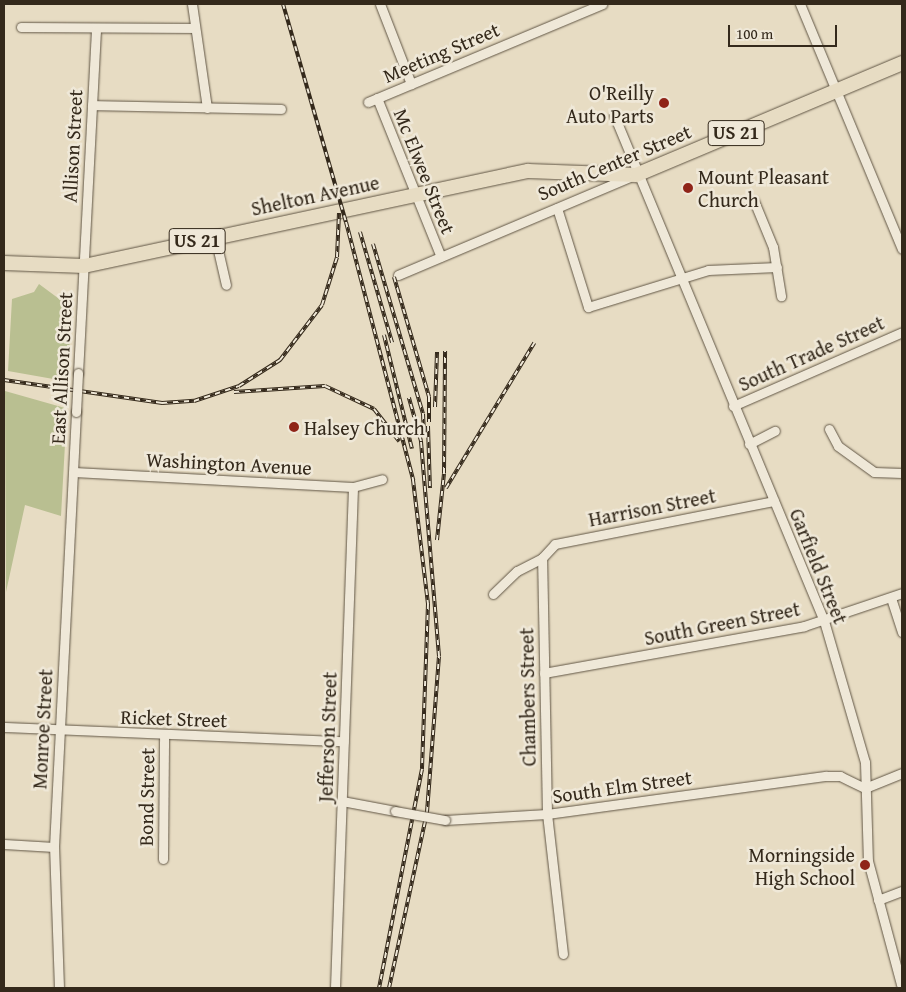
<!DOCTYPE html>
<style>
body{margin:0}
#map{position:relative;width:906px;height:992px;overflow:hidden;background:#e7dcc3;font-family:"Gentium Book Plus",serif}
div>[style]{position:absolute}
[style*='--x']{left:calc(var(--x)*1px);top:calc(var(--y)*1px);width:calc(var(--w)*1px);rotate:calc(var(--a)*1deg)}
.green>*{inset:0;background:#b9bf91}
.roads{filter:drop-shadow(0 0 1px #615645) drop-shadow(0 0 1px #615645)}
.minor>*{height:9px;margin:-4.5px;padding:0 4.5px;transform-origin:4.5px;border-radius:4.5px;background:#efe8d8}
.primary>*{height:14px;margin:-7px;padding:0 7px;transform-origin:7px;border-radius:7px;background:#e7dcc3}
.rail>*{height:4px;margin-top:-2px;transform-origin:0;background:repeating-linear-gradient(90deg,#efe8d8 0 5.5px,#34291b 0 11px);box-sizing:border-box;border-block:1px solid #34291b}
.bridges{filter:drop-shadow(0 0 1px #615645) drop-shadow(0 0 1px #615645)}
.minor-bridge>*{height:9px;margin:-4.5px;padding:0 4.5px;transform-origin:4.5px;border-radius:4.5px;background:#efe8d8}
.dots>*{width:14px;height:14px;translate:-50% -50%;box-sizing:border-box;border:2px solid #efe8d8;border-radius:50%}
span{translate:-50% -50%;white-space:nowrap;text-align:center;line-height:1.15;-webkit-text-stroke:5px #efe8d8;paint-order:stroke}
.shield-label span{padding:1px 4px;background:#efe8d8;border:1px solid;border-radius:4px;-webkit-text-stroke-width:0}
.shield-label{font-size:19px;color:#34291b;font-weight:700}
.street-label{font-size:20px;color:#34291b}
.poi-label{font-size:20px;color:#34291b}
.right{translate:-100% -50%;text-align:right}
.left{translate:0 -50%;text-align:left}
.frame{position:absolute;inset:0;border:5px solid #34291b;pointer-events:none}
.scale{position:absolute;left:728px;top:25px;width:109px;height:22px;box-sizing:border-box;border:2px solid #34291b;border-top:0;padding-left:6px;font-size:15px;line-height:18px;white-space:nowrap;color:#34291b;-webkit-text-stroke:4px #efe8d8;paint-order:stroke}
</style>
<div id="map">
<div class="green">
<i style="clip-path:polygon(39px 284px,70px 307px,69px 377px,59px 380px,8px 371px,12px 299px,34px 292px)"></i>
<i style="clip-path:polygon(5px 391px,65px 408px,65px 444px,61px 516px,25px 505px,6px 592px)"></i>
</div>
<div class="roads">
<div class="minor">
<i style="--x:192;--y:4;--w:105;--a:81.8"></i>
<i style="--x:380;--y:4;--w:86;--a:68.8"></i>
<i style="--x:800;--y:4;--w:265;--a:67.4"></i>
<i style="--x:21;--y:27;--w:174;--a:0.3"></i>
<i style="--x:377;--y:98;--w:171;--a:68.1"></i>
<i style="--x:368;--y:102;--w:254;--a:-22.7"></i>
<i style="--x:92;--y:105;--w:189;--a:1.2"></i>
<i style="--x:614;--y:115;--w:548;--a:67.46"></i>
<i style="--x:824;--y:621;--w:147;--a:73.8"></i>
<i style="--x:865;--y:762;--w:99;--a:88.3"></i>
<i style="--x:868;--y:861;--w:131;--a:75"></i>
<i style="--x:754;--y:201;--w:50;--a:67.6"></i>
<i style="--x:773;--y:247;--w:50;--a:80.7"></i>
<i style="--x:557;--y:208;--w:104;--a:72.6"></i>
<i style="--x:588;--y:307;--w:126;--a:-17.1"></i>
<i style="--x:708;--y:270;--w:69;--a:-2.5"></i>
<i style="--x:215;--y:237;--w:49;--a:77.1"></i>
<i style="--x:398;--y:275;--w:252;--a:-22.9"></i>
<i style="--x:78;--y:373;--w:345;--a:-87"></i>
<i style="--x:733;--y:406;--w:184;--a:-23.6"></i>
<i style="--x:829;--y:429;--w:19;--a:62"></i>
<i style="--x:838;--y:446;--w:44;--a:35.8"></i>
<i style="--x:874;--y:472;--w:28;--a:2"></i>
<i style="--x:749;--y:444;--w:29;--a:-27"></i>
<i style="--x:74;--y:472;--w:279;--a:3.1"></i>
<i style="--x:353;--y:487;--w:30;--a:-15"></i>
<i style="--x:493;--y:594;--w:33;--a:-44"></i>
<i style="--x:517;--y:571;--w:28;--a:-27"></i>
<i style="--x:891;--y:598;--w:36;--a:72"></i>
<i style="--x:544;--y:673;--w:264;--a:-10.2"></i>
<i style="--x:804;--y:626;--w:103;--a:-18.6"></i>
<i style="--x:4;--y:727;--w:340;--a:2.4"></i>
<i style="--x:342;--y:801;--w:54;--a:10.7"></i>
<i style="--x:445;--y:820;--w:102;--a:-3.4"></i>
<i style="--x:547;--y:814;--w:282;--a:-7.8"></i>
<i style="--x:826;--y:776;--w:14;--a:0"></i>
<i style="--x:840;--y:776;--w:28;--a:26"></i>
<i style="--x:865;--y:788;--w:40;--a:-22"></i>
<i style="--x:4;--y:844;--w:50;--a:3.4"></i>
<i style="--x:163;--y:859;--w:124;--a:-89.5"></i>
<i style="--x:878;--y:900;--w:26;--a:-21"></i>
<i style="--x:563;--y:954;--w:141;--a:-96.5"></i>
<i style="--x:547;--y:814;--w:256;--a:-91.1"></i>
<i style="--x:542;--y:558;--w:19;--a:-47"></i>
<i style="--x:555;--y:544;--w:223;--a:-11.1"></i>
<i style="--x:59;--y:988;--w:141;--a:-92"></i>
<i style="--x:54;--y:847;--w:436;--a:-87.1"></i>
<i style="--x:335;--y:988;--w:501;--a:-87.94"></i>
</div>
<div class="primary">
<i style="--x:4;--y:263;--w:80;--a:2.1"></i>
<i style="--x:84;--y:266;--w:454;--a:-12.1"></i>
<i style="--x:528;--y:171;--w:108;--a:2.1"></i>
<i style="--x:636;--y:175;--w:289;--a:-22.8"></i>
</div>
</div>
<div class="rail">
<i style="--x:283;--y:4;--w:227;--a:73.9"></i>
<i style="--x:346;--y:222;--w:267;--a:75.4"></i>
<i style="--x:413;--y:480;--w:125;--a:83.1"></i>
<i style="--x:428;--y:604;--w:165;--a:92.1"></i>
<i style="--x:422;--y:769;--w:223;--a:101.1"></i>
<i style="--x:360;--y:232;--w:115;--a:73.8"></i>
<i style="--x:373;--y:244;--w:177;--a:73.6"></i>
<i style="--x:423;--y:414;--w:20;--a:87"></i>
<i style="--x:394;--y:277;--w:125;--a:73.7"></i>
<i style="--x:429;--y:397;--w:25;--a:90"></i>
<i style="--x:384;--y:335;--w:117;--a:76.2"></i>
<i style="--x:4;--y:380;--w:160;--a:8.3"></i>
<i style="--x:162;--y:403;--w:32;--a:-4"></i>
<i style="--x:194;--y:401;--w:47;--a:-18.4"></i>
<i style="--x:239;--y:386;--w:49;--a:-32.4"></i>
<i style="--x:280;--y:360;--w:69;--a:-52.6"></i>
<i style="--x:322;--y:305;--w:50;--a:-72.6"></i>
<i style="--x:337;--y:257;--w:44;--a:-87.4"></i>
<i style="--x:234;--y:392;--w:91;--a:-3.8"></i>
<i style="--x:325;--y:386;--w:54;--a:25.1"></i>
<i style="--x:374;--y:409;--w:41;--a:52"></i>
<i style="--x:435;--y:407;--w:55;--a:-87.9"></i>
<i style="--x:428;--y:426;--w:62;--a:88.2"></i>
<i style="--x:446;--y:488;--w:170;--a:-58.7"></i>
<i style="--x:437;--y:540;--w:67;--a:-84"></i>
<i style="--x:444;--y:473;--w:122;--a:-89.5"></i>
<i style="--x:389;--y:988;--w:180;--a:-77.8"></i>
<i style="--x:427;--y:812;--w:156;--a:-85.6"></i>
<i style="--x:439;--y:656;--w:216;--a:-94.8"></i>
<i style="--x:421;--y:441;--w:45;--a:-105.6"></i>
</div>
<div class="bridges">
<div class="minor-bridge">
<i style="--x:76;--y:412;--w:39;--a:-87"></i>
<i style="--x:395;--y:811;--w:51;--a:10.2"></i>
</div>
</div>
<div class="dots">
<i style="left:664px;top:103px;background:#8f2418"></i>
<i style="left:688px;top:188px;background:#8f2418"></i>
<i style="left:294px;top:427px;background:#8f2418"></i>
<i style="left:865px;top:865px;background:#8f2418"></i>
</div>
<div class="shield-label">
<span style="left:736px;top:133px">US 21</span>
<span style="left:197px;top:241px">US 21</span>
</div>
<div class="street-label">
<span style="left:441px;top:52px;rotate:-23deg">Meeting Street</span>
<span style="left:72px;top:146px;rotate:-87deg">Allison Street</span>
<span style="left:614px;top:162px;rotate:-23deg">South Center Street</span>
<span style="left:425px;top:171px;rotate:68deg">Mc Elwee Street</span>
<span style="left:315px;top:195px;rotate:-12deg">Shelton Avenue</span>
<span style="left:811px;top:353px;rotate:-24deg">South Trade Street</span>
<span style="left:61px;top:368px;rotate:-87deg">East Allison Street</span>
<span style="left:229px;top:463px;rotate:3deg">Washington Avenue</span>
<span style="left:652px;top:507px;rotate:-11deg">Harrison Street</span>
<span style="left:819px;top:566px;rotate:68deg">Garfield Street</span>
<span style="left:722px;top:623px;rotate:-11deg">South Green Street</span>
<span style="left:527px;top:697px;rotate:-91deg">Chambers Street</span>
<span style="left:174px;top:718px;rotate:2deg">Ricket Street</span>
<span style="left:42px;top:729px;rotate:-87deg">Monroe Street</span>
<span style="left:327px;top:737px;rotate:-88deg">Jefferson Street</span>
<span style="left:622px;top:786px;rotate:-8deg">South Elm Street</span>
<span style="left:146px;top:797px;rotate:-89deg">Bond Street</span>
</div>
<div class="poi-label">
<span class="right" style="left:654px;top:104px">O'Reilly<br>Auto Parts</span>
<span class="left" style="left:698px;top:188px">Mount Pleasant<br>Church</span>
<span class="left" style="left:304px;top:427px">Halsey Church</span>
<span class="right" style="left:855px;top:866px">Morningside<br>High School</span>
</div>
<div class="frame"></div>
<div class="scale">100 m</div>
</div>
